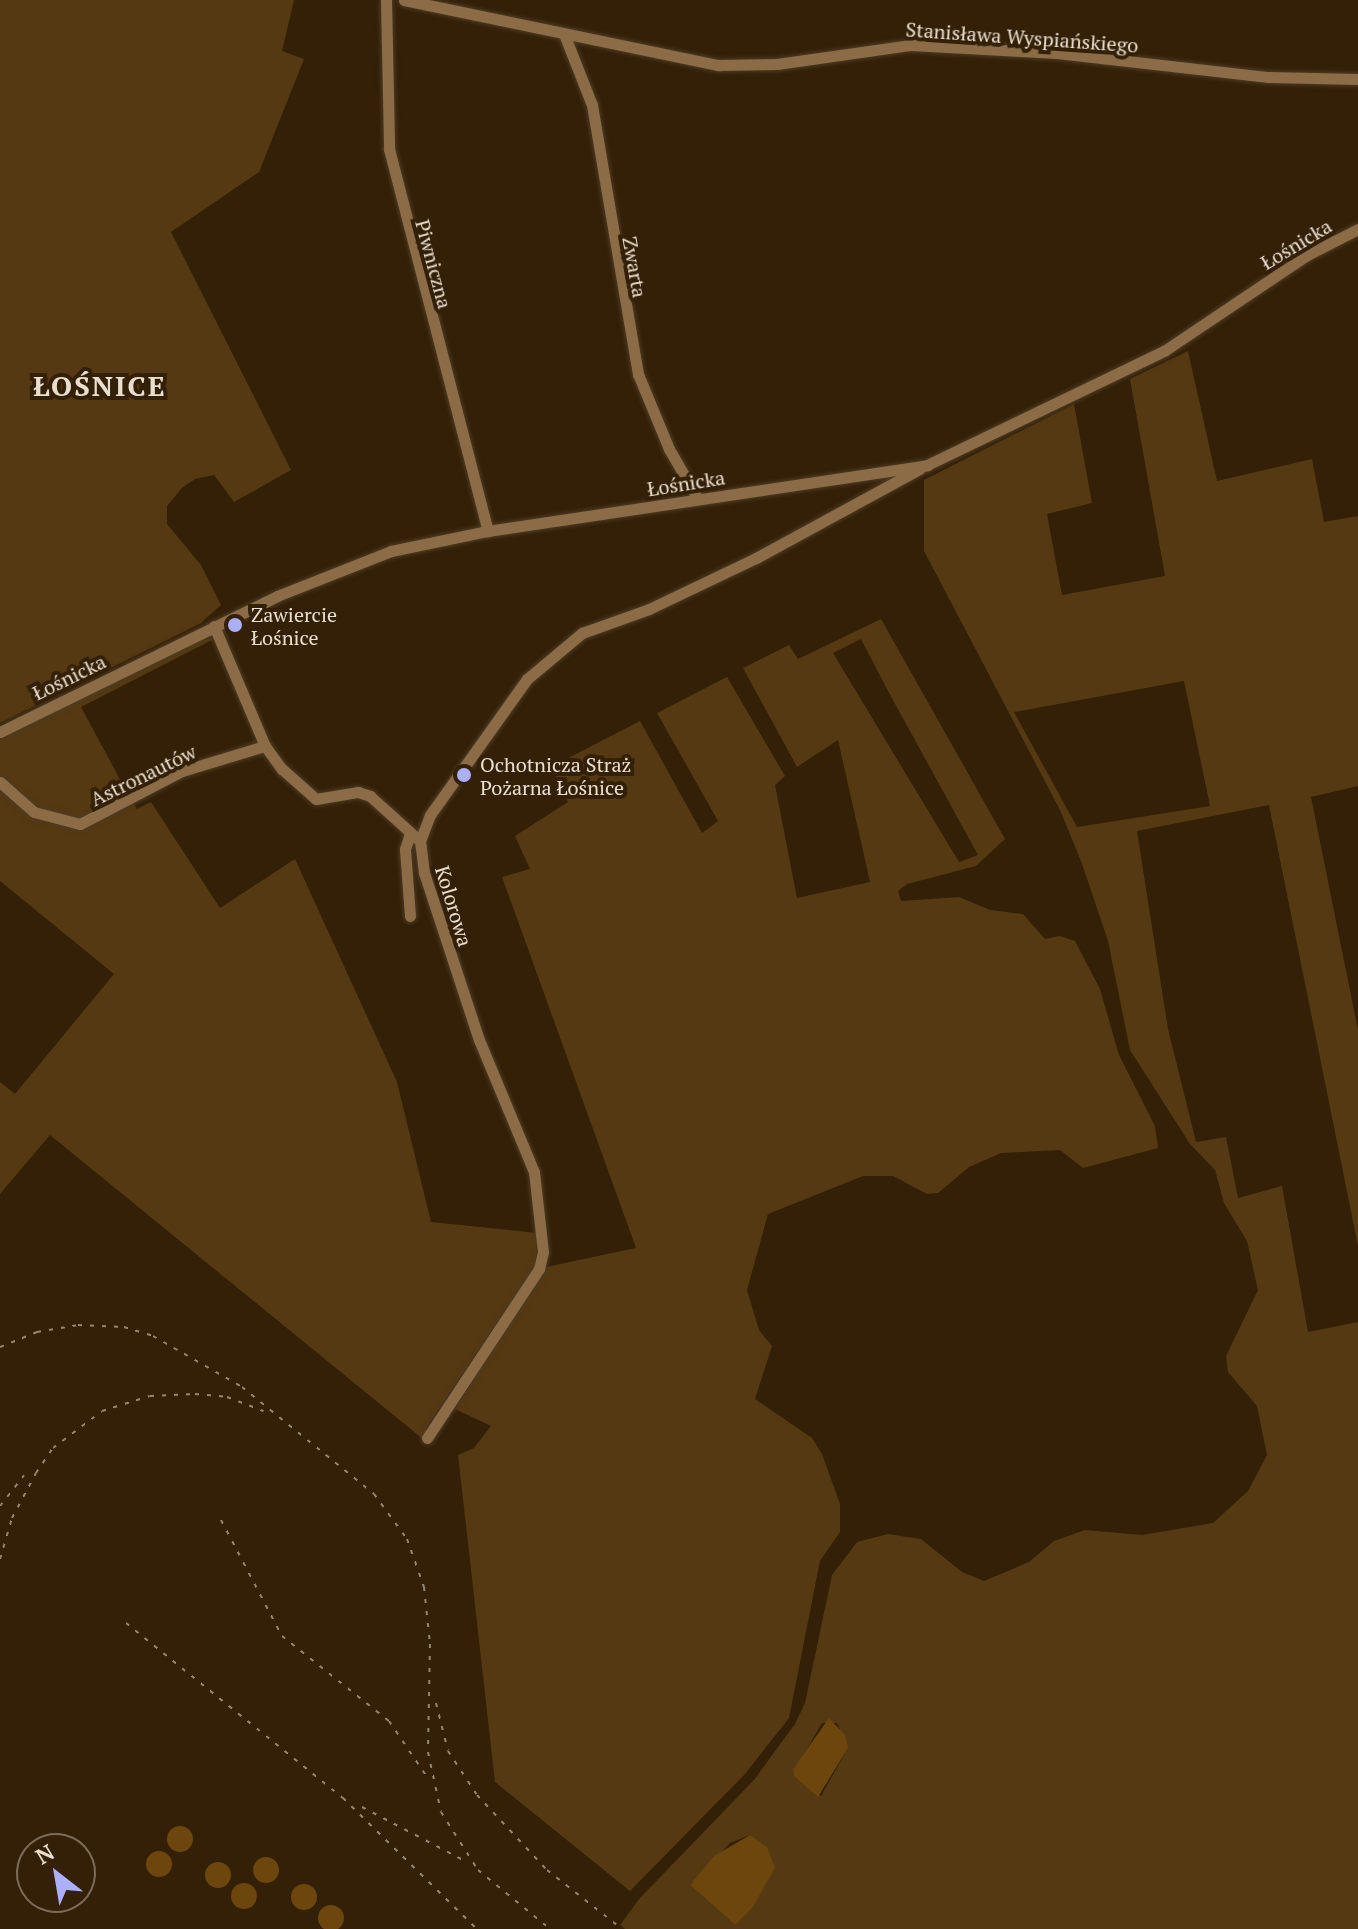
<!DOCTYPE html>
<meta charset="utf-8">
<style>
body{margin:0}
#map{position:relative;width:1358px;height:1929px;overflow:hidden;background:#332007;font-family:"PT Serif",serif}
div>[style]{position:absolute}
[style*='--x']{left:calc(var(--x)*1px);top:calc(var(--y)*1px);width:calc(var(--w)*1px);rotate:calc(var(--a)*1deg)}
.green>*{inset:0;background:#553912}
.water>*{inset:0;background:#6c460d}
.round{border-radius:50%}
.roads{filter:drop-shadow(0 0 2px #4d3b23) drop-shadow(0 0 2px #4d3b23)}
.minor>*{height:11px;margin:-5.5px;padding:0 5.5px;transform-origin:5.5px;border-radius:5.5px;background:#8b6c47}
.rail>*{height:2px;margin-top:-1px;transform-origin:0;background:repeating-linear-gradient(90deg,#958672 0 4px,transparent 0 12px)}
.dots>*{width:22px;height:22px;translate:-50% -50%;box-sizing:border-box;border:4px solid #332007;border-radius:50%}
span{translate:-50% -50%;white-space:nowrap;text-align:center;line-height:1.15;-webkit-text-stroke:8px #332007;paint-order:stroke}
.street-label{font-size:20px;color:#eadecf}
.poi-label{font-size:20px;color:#eadecf}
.left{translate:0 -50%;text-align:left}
.district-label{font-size:28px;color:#eadecf;font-weight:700;letter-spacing:2px}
.north{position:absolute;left:16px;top:1833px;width:80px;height:80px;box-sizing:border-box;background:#332007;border:2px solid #7c6c57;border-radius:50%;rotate:329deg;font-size:22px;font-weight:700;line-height:32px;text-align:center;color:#eadecf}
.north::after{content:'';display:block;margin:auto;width:28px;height:36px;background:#acaffb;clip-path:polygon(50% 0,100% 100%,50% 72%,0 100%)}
</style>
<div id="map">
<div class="green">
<i style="clip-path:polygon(0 0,294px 0,282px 51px,304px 59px,259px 172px,171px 232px,291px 470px,234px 502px,214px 475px,195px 479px,182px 488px,167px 506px,167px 524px,201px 565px,221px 605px,201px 623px,0 723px)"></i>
<i style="clip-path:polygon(evenodd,1188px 351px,1217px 481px,1312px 459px,1324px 522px,1358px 516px,1358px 786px,1311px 797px,1358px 1030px,1358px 1246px,1269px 805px,1137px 831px,1168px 1029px,1196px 1142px,1226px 1137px,1238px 1198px,1282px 1186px,1308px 1332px,1358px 1322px,1358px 1929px,625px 1929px,620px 1925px,639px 1899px,754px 1780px,795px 1724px,805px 1703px,832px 1575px,857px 1542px,888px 1534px,921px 1539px,962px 1572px,984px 1581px,1029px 1562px,1054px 1541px,1085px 1530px,1142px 1535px,1213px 1523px,1248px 1491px,1267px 1455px,1257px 1406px,1228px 1372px,1226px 1356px,1258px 1290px,1247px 1241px,1224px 1203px,1215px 1170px,1190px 1144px,1130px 1050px,1108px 941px,1081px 861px,1060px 810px,924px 551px,924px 480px,1074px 404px,1092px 503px,1047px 514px,1062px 595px,1165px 576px,1130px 379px,1188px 351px,1184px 681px,1210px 806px,1077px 827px,1014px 712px,1184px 681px,1188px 351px,822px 1723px,837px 1723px,848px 1748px,821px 1796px,793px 1773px,822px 1723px,1188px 351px,750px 1835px,757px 1896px,735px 1925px,690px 1885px,730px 1843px,750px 1835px)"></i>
<i style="clip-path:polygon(evenodd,881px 619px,1005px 839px,976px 866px,907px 884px,898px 891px,901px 901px,959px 897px,990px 910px,1023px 914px,1045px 939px,1060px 936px,1075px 941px,1100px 989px,1119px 1055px,1155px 1126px,1158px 1148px,1083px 1168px,1060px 1150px,1001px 1153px,969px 1167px,938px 1193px,927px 1194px,893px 1176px,863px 1176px,768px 1214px,747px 1290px,759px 1330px,772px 1346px,755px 1399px,812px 1438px,822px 1454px,840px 1504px,840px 1532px,820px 1561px,789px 1718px,745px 1774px,630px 1891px,495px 1782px,458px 1455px,474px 1448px,491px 1426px,455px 1409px,546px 1267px,636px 1248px,502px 877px,530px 869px,515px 836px,568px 802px,551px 767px,640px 721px,702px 833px,718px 821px,657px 713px,727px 677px,785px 776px,775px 785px,797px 898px,870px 882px,838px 740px,797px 767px,743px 668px,789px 645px,798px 659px,881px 619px,861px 639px,888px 691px,978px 855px,959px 862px,833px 653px,861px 639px)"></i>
<i style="clip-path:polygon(204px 638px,214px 639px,81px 707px,129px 796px,76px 821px,47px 815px,0 780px,0 739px)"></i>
<i style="clip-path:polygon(0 788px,68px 827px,132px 802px,137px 809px,151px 802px,220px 908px,295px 859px,397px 1082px,431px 1222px,538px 1233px,535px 1266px,426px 1428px,429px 1444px,50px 1135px,0 1194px,0 1082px,15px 1094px,114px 974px,0 881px)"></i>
</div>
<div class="water">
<i style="clip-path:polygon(829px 1718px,845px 1735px,848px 1748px,818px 1797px,794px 1776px,793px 1769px)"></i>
<i class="round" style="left:167px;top:1826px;width:26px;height:26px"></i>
<i style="clip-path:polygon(750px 1835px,767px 1847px,775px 1868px,752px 1908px,735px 1925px,690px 1885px,714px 1856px)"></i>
<i class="round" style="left:146px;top:1851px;width:26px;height:26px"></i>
<i class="round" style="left:253px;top:1857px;width:26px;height:26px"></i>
<i class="round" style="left:205px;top:1862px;width:26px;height:26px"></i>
<i class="round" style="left:231px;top:1883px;width:26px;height:26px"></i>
<i class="round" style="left:291px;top:1884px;width:26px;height:26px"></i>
<i class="round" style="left:318px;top:1905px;width:26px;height:26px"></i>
</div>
<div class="roads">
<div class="minor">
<i style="--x:386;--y:0;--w:149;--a:88.8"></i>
<i style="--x:389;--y:149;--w:395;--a:75.5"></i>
<i style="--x:404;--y:0;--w:322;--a:11.7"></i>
<i style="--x:719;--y:65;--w:58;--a:-1"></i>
<i style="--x:777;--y:64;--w:135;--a:-8.1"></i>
<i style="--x:911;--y:45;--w:146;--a:3.1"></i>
<i style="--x:1057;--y:53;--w:213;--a:6.5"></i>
<i style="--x:1269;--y:77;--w:89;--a:1.3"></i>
<i style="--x:564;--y:34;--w:76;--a:68.5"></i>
<i style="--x:592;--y:105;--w:273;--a:80.3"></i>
<i style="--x:638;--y:374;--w:81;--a:67.5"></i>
<i style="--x:669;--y:449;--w:58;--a:59.9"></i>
<i style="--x:214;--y:626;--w:130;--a:67"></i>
<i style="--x:265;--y:746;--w:29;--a:54"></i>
<i style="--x:282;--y:769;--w:45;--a:41.4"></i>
<i style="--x:316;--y:799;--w:43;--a:-9.5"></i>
<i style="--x:358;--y:792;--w:13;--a:18"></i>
<i style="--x:370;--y:796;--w:67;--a:42"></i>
<i style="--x:0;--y:732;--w:309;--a:-26.1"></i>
<i style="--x:277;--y:596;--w:123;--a:-21.5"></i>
<i style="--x:391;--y:551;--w:99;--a:-11.7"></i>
<i style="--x:488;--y:531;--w:444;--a:-8.5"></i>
<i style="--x:927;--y:465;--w:263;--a:-25.7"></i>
<i style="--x:1164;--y:351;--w:172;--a:-33.9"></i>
<i style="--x:1307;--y:255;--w:57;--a:-27"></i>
<i style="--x:0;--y:782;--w:45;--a:41.4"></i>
<i style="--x:34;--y:812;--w:48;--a:14.6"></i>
<i style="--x:80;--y:824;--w:115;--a:-27.5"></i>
<i style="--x:182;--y:771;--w:87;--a:-16.8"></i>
<i style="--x:410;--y:916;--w:67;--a:-94.3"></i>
<i style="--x:405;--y:849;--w:16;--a:-72"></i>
<i style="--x:427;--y:1438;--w:203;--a:-56.5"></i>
<i style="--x:539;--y:1269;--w:17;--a:-77"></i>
<i style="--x:543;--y:1252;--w:81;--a:-96.4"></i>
<i style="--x:534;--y:1172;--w:143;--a:-112.6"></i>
<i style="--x:479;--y:1040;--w:176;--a:-108.2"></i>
<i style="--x:424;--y:873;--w:32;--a:-97"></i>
<i style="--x:420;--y:841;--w:28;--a:-69"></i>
<i style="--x:430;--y:815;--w:167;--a:-54.5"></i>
<i style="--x:527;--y:679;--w:72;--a:-39.9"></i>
<i style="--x:582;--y:633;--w:71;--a:-19.7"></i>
<i style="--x:649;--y:609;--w:119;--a:-25.5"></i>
<i style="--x:756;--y:558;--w:186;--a:-28.6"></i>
</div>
</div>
<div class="rail">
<i style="--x:0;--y:1347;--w:40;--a:-22"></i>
<i style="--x:37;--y:1332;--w:42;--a:-9.7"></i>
<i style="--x:78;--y:1325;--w:46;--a:2.5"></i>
<i style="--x:124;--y:1327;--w:30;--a:17"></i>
<i style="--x:153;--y:1336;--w:103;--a:29.8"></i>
<i style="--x:242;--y:1387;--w:170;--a:39"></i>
<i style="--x:374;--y:1494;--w:56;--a:53.7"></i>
<i style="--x:407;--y:1539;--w:51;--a:70.5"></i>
<i style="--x:424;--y:1587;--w:57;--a:84"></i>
<i style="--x:430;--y:1644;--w:108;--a:91.1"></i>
<i style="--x:428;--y:1752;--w:61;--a:77.8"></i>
<i style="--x:441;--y:1812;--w:69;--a:57.5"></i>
<i style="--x:478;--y:1870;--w:93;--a:39.3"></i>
<i style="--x:0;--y:1506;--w:39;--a:-52"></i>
<i style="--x:221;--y:1520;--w:131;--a:62.3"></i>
<i style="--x:282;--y:1636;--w:137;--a:38.5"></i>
<i style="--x:389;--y:1721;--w:68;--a:55.8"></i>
<i style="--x:0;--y:1559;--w:43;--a:-73.7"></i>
<i style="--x:12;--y:1518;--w:51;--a:-61.9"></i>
<i style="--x:36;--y:1473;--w:30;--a:-56"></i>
<i style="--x:53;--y:1448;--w:61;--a:-37.1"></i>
<i style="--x:102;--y:1411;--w:50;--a:-17.4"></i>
<i style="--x:150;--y:1396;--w:45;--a:-2.5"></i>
<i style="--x:195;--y:1394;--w:32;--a:5"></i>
<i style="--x:227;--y:1397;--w:39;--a:21"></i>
<i style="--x:126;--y:1623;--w:279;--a:38.9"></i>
<i style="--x:343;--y:1798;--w:187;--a:44.4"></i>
<i style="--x:436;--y:1703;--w:49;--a:76"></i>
<i style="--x:448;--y:1751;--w:53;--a:56.6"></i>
<i style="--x:477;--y:1795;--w:103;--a:47"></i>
<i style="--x:547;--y:1870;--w:95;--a:38.2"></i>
<i style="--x:362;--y:1807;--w:116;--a:27.7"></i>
</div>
<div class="dots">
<i style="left:235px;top:625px;background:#acaffb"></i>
<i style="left:464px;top:775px;background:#acaffb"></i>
</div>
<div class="street-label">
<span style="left:1022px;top:37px;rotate:4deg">Stanisława Wyspiańskiego</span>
<span style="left:1296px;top:244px;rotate:-31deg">Łośnicka</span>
<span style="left:434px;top:264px;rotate:75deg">Piwniczna</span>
<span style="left:635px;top:267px;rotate:80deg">Zwarta</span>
<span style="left:686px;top:483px;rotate:-9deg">Łośnicka</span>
<span style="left:69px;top:677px;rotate:-26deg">Łośnicka</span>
<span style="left:143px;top:775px;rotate:-26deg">Astronautów</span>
<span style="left:454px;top:906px;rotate:73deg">Kolorowa</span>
</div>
<div class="poi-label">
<span class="left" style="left:251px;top:626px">Zawiercie<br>Łośnice</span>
<span class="left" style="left:480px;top:776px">Ochotnicza Straż<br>Pożarna Łośnice</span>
</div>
<div class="district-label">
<span style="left:100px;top:386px">ŁOŚNICE</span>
</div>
<div class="north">N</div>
</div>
